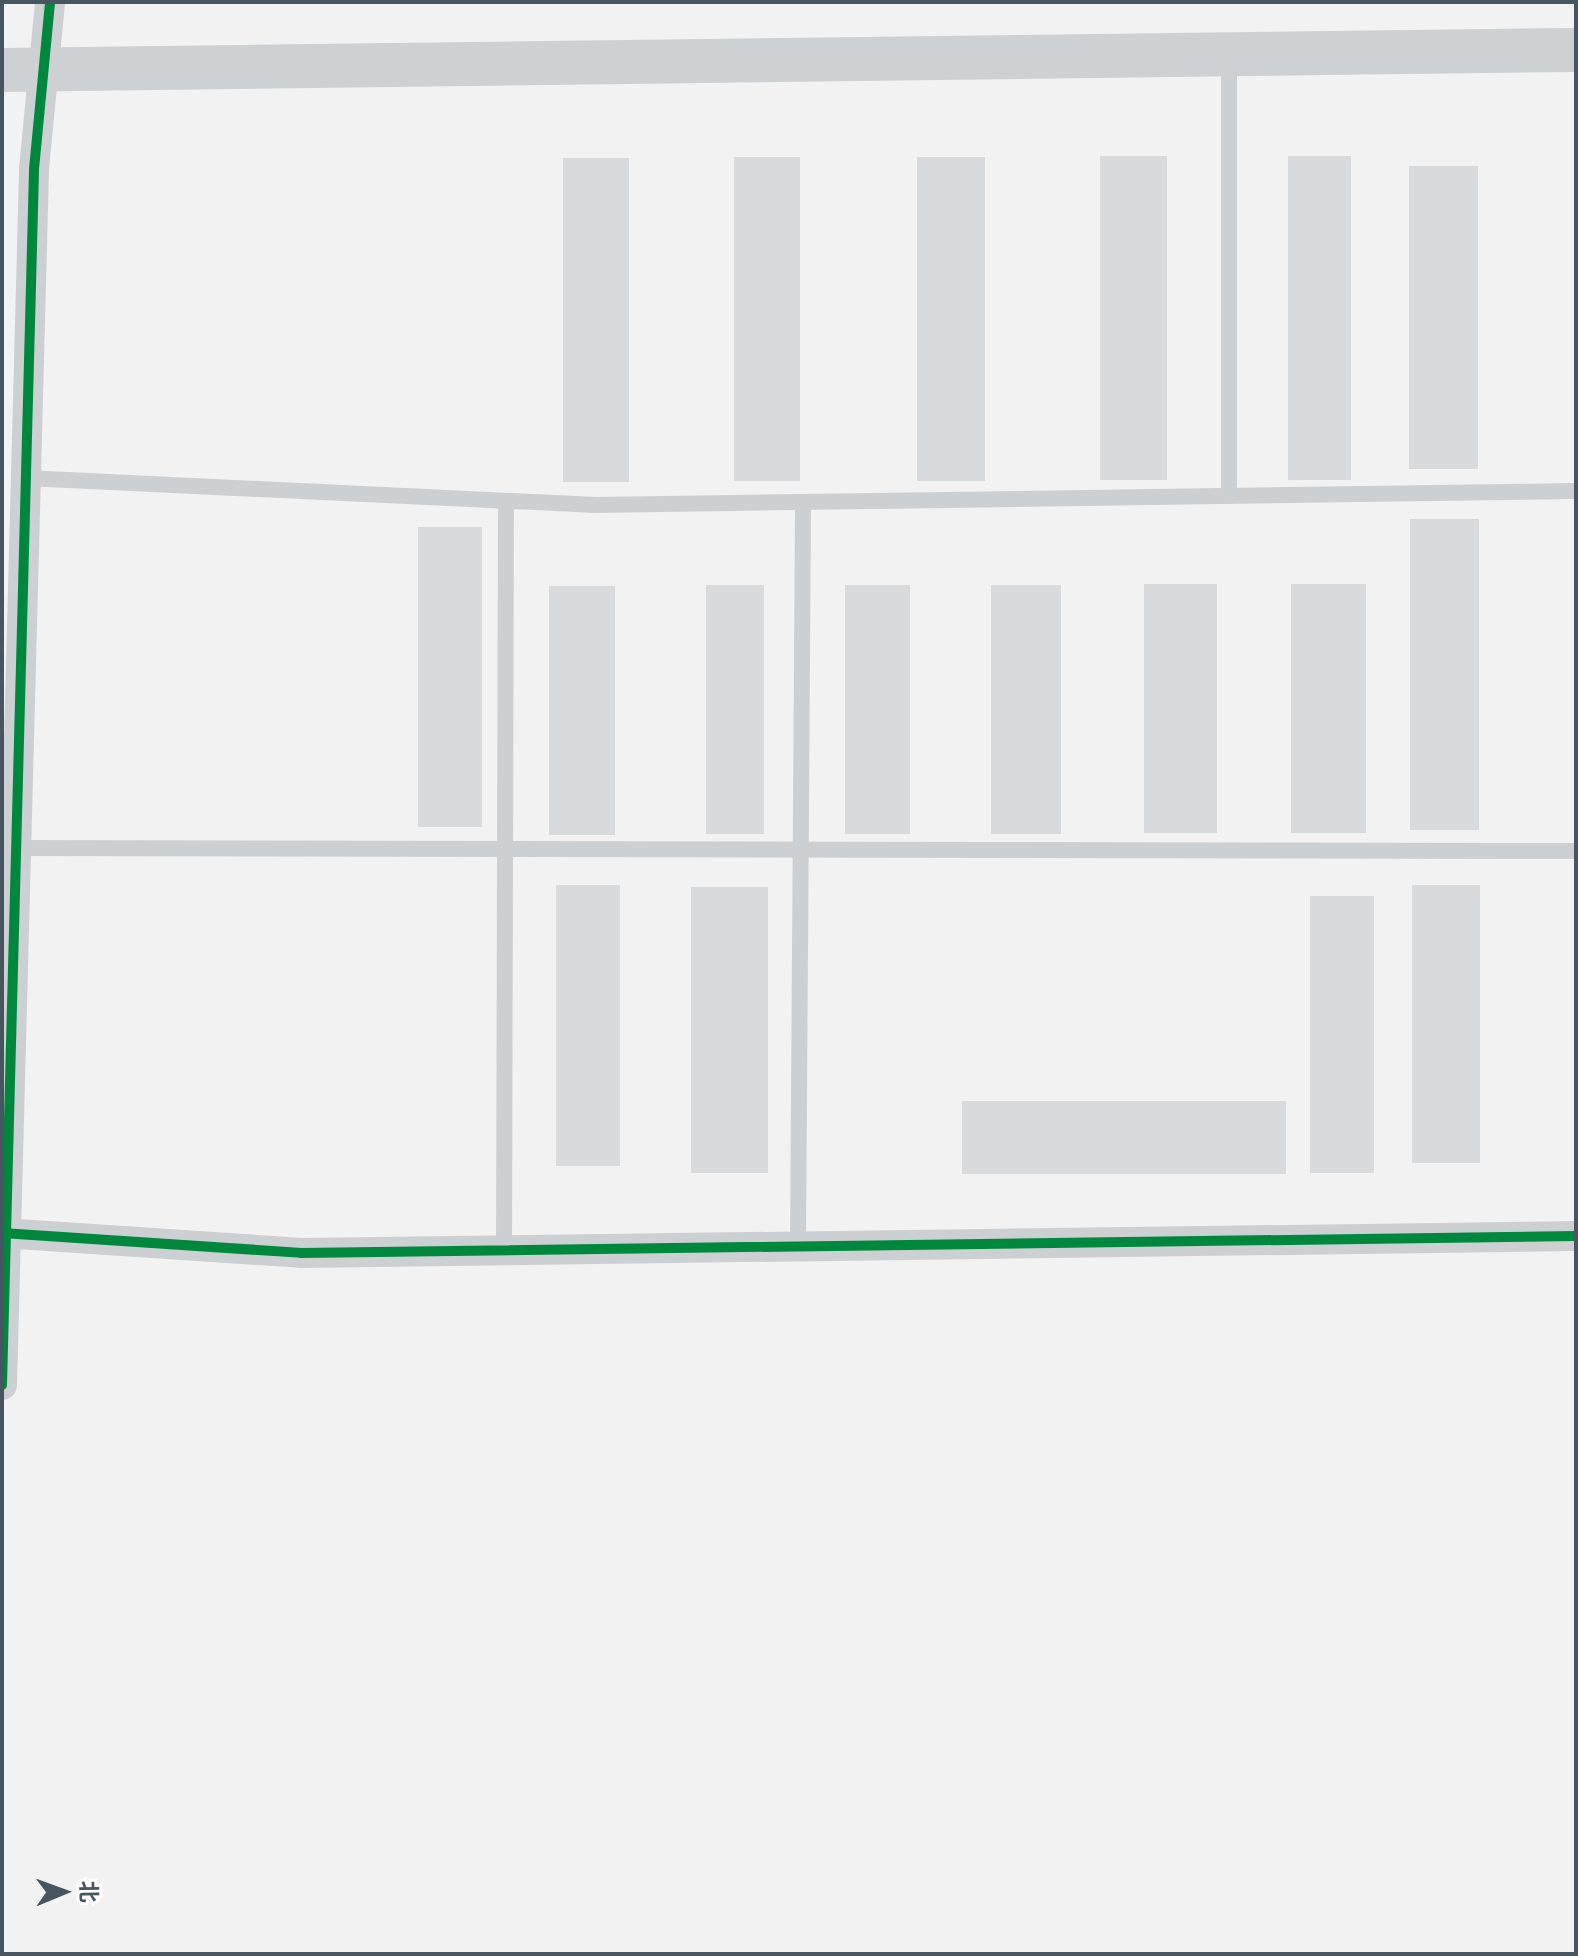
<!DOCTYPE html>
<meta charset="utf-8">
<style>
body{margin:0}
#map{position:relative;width:1578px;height:1956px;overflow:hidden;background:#f2f2f2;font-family:Figtree,"Noto Sans SC",sans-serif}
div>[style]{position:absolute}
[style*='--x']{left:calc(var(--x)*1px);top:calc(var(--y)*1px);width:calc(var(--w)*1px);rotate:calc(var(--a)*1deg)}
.building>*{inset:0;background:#d9dadc;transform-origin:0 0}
.service>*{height:16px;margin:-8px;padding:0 8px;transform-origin:8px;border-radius:8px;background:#cdd0d3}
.minor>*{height:30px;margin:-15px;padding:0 15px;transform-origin:15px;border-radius:15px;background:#cdd0d3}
.secondary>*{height:44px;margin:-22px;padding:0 22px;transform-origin:22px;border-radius:22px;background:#cdd1d3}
.cycleway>*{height:10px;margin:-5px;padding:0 5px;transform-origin:5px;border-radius:5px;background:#00873e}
span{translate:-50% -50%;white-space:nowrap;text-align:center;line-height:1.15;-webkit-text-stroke:8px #fff;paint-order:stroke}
.frame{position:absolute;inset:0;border:4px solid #475560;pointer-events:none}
.north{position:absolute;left:24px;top:1852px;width:80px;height:80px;-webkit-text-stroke:6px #fff;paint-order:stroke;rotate:89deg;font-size:22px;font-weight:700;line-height:32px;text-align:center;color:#475560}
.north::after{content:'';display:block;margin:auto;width:28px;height:36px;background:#475560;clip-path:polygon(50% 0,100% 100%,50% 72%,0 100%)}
</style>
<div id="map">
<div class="building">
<i style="left:1167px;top:156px;width:324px;height:67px;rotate:90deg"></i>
<i style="left:1288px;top:156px;width:63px;height:324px"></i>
<i style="left:800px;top:157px;width:324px;height:66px;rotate:90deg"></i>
<i style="left:917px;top:157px;width:68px;height:324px"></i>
<i style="left:563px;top:158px;width:66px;height:324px"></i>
<i style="left:1409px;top:166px;width:69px;height:303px"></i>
<i style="left:1479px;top:519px;width:311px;height:69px;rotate:90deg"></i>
<i style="left:418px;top:527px;width:64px;height:300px"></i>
<i style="left:1217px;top:584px;width:249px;height:73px;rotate:90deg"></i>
<i style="left:1291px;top:584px;width:75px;height:249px"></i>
<i style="left:764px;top:585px;width:249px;height:58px;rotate:90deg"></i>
<i style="left:910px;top:585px;width:249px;height:65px;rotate:90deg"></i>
<i style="left:991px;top:585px;width:70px;height:249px"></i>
<i style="left:549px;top:586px;width:66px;height:249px"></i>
<i style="left:556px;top:885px;width:64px;height:281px"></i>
<i style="left:1412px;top:885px;width:68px;height:278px"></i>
<i style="left:691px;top:887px;width:77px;height:286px"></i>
<i style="left:1310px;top:896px;width:64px;height:277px"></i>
<i style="left:962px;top:1101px;width:324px;height:73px"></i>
</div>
<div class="service">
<i style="--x:1229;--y:56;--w:440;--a:90"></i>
<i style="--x:26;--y:478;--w:571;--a:2.71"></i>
<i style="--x:596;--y:505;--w:980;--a:-0.82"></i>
<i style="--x:16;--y:848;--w:1560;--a:0.11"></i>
<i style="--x:798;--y:1246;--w:744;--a:-89.61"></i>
<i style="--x:504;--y:1250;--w:749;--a:-89.85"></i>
</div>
<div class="minor">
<i style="--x:2;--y:1233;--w:300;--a:3.8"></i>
<i style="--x:301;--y:1253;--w:1275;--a:-0.76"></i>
<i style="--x:2;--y:1385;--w:1216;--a:-88.49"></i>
<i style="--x:34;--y:169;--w:168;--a:-84.5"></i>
</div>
<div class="secondary">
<i style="--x:2;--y:70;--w:1574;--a:-0.73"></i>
</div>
<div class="cycleway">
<i style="--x:2;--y:1233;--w:300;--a:3.8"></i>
<i style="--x:301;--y:1253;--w:1275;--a:-0.76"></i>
<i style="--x:2;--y:1385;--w:1216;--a:-88.49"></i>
<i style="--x:34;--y:169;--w:168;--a:-84.5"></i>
</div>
<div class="frame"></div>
<div class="north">北</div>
</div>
